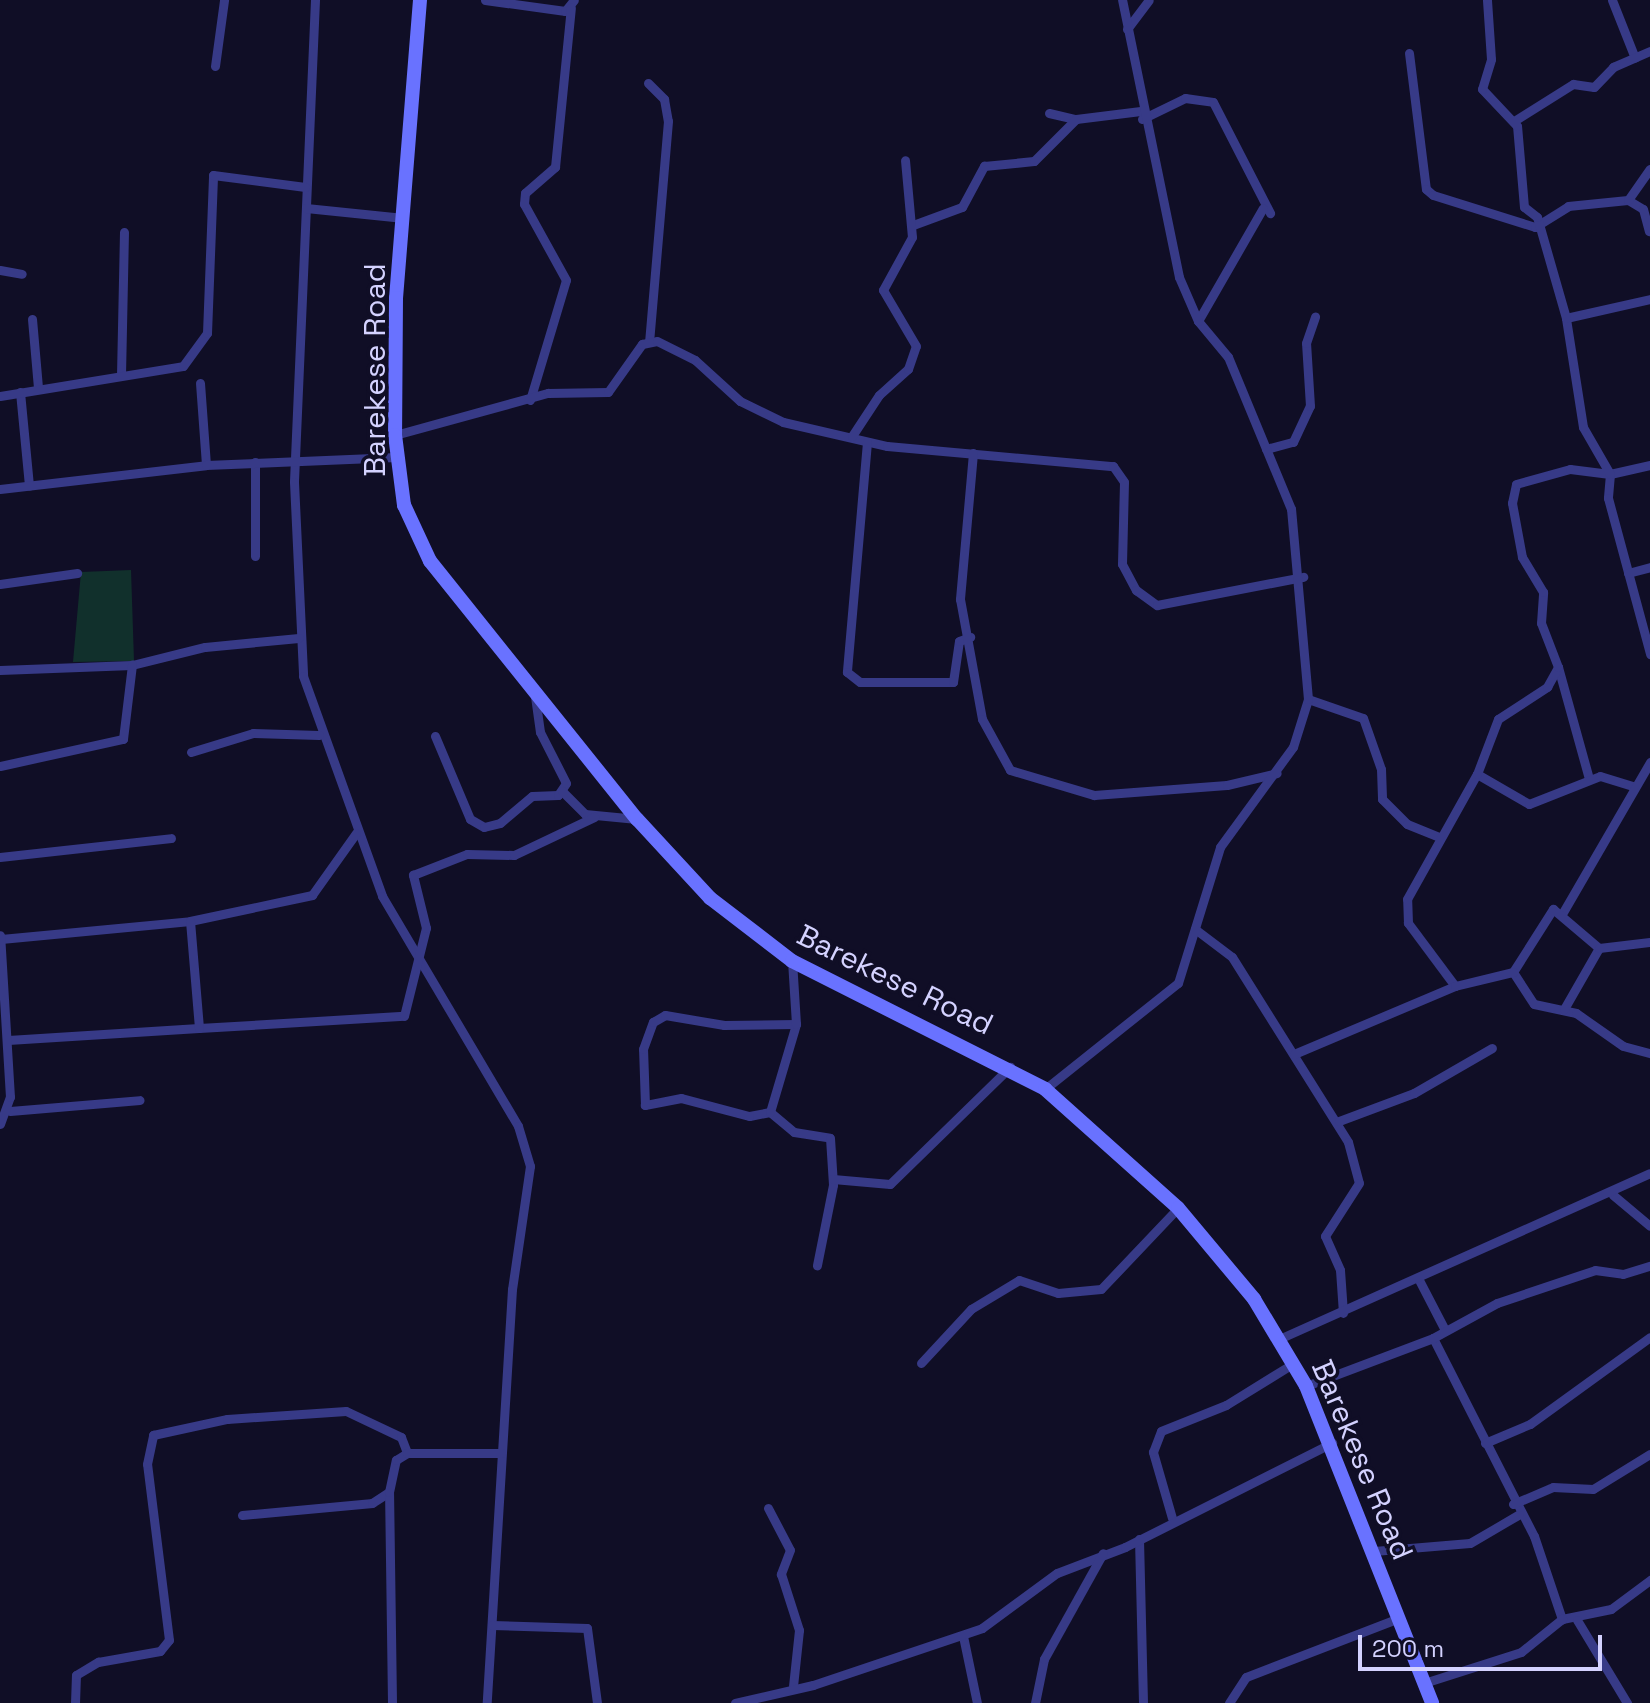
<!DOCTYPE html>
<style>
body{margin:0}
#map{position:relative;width:1650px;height:1703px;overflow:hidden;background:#100e26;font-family:"Space Grotesk",sans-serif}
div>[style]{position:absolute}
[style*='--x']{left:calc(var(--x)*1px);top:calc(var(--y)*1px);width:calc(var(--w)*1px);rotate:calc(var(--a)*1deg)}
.green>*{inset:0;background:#11302c}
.street>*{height:9px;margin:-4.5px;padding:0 4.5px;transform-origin:4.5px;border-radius:4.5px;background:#373a87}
.secondary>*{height:14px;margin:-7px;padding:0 7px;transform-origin:7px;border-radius:7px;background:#6972ff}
span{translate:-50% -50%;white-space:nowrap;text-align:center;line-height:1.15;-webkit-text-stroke:7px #100e26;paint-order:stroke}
.street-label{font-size:30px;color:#d4d2ff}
.scale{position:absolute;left:1358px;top:1635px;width:244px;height:36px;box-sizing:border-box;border:4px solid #d4d2ff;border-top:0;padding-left:10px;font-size:24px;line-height:28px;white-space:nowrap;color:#d4d2ff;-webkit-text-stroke:6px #100e26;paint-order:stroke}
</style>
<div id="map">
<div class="green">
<i style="clip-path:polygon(131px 570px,134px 661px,73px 662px,81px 572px)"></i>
</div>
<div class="street">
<i style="--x:315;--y:0;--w:482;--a:92.5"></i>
<i style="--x:294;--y:482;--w:194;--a:87.3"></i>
<i style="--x:303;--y:676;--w:234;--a:70.2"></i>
<i style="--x:382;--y:896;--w:267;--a:59.4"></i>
<i style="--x:518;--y:1126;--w:42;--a:73.3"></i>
<i style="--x:530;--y:1166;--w:124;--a:98.3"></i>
<i style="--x:512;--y:1289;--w:415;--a:93.5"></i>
<i style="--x:485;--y:0;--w:81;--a:7.8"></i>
<i style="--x:565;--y:11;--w:14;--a:-51"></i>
<i style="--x:1612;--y:0;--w:62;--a:68.4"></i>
<i style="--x:1127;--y:29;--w:36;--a:-53"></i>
<i style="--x:1409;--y:53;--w:137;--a:82.9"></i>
<i style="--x:1426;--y:189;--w:9;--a:41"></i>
<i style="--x:1433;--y:195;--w:107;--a:17.4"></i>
<i style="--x:1535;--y:227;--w:39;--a:-32"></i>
<i style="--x:1568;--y:206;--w:60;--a:-5.7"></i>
<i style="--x:1628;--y:200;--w:17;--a:31"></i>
<i style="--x:1643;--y:209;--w:23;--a:75"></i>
<i style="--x:215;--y:66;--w:67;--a:-82.2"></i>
<i style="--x:648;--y:83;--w:23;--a:45"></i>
<i style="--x:664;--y:99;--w:22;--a:80"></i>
<i style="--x:668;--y:121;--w:221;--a:94.9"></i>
<i style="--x:1049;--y:113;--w:28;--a:13"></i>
<i style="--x:1076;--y:119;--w:65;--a:-7"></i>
<i style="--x:1142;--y:119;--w:48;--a:-26"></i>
<i style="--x:1185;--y:98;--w:28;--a:8"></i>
<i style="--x:1213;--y:102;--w:125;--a:62.8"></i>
<i style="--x:1514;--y:121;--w:70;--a:-32.1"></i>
<i style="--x:1573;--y:84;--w:21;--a:8"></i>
<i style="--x:1594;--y:87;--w:28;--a:-46"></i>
<i style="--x:1613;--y:67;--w:40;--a:-23.4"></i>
<i style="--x:1628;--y:200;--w:38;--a:-55"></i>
<i style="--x:306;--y:208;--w:98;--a:5.9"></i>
<i style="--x:913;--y:225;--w:52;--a:-20.2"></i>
<i style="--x:962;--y:207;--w:47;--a:-61.8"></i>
<i style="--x:984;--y:166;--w:50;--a:-5.7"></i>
<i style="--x:1034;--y:161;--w:59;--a:-45"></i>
<i style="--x:0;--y:270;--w:22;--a:10"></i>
<i style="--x:1566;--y:318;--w:86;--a:-12.7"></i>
<i style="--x:32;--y:319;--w:69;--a:85"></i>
<i style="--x:1198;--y:321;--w:130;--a:-60.1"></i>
<i style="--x:121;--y:375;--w:143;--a:-88.8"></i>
<i style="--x:200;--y:383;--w:82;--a:85.8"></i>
<i style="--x:20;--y:392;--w:94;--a:84.5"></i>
<i style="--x:0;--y:396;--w:185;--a:-9.3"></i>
<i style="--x:183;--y:366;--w:41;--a:-54"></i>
<i style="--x:207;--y:333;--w:158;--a:-87.8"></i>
<i style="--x:213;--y:175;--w:93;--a:7.4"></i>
<i style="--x:530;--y:400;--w:125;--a:-73.3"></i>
<i style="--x:566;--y:280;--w:87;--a:-118.9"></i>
<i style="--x:524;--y:204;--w:11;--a:-85"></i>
<i style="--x:525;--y:193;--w:40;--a:-41"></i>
<i style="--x:555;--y:167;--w:160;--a:-84.3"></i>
<i style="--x:395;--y:435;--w:159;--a:-15.4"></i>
<i style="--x:548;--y:393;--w:60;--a:-1"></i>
<i style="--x:608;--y:392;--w:59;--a:-54.7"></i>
<i style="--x:642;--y:344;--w:15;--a:-11"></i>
<i style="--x:657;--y:341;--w:42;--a:26.6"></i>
<i style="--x:695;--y:360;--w:61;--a:42.3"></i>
<i style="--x:740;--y:401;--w:48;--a:26"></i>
<i style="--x:783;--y:422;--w:107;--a:13"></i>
<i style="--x:887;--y:446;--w:227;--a:5.1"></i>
<i style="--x:1113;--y:466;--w:19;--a:55"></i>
<i style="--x:1124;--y:482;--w:82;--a:91.4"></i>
<i style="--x:1122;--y:564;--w:30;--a:62"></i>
<i style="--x:1136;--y:590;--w:26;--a:36"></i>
<i style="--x:1157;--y:605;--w:149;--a:-10.9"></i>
<i style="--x:852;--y:436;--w:49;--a:-56.6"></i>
<i style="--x:879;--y:395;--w:39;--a:-42"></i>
<i style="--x:908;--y:369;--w:24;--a:-71"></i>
<i style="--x:916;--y:346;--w:65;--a:-120.5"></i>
<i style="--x:883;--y:290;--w:60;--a:-61.3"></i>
<i style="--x:912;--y:237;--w:77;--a:-95.2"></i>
<i style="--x:867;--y:442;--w:231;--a:95"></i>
<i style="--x:847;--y:672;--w:16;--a:38"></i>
<i style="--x:860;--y:682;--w:93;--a:0"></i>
<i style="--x:953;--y:682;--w:41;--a:-81.7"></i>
<i style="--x:959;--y:641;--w:12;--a:-20"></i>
<i style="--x:1266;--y:449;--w:28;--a:-15"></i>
<i style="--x:1293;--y:442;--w:40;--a:-65"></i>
<i style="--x:1310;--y:406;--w:63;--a:-93.6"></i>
<i style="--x:1306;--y:343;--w:28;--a:-71"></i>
<i style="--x:973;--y:453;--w:147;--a:95.1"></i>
<i style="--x:960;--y:599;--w:122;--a:79.6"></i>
<i style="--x:982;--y:719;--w:58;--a:61.2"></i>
<i style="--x:1010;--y:770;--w:88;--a:16.6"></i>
<i style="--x:1094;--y:795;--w:133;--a:-4.3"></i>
<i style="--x:1227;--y:785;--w:51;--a:-13.5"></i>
<i style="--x:255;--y:462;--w:94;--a:90"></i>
<i style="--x:1650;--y:465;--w:41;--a:167.3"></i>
<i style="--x:1610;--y:474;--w:24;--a:95"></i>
<i style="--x:1608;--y:498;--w:162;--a:74.9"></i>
<i style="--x:0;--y:489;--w:207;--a:-6.6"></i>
<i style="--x:206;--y:465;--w:191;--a:-2.4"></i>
<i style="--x:1628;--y:573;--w:23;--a:-15"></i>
<i style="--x:0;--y:584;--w:78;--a:-8.1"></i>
<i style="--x:1558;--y:667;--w:116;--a:74.5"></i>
<i style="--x:0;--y:670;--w:132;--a:-2.2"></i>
<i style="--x:132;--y:665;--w:75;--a:-13.9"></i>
<i style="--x:205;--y:647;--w:94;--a:-5.5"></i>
<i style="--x:1308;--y:699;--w:58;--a:19.1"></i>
<i style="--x:1363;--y:718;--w:54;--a:70.6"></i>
<i style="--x:1381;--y:769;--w:30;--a:88"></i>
<i style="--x:1382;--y:799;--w:35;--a:45"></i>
<i style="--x:1407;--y:824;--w:35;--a:22"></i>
<i style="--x:435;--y:736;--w:90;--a:67.1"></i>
<i style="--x:470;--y:819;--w:16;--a:30"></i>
<i style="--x:484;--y:827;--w:16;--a:-14"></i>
<i style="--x:500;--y:823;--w:42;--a:-40.2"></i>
<i style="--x:532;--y:796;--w:26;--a:-2"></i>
<i style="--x:558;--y:795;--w:14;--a:-56"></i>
<i style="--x:566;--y:783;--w:57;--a:-117"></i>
<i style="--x:540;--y:732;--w:37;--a:-98"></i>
<i style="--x:191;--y:752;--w:65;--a:-17"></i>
<i style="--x:253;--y:733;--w:66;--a:1.7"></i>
<i style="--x:0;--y:766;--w:126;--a:-12.4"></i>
<i style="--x:123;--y:739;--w:75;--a:-83.1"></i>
<i style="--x:1477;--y:774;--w:60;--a:30"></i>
<i style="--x:1529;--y:804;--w:76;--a:-21.5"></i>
<i style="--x:1600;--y:776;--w:34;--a:17"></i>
<i style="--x:562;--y:791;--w:33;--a:45"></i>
<i style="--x:585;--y:814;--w:52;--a:5.5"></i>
<i style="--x:0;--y:857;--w:172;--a:-6.3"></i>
<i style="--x:1562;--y:914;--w:176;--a:-59.9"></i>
<i style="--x:1195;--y:929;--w:46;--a:37.1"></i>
<i style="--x:1232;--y:957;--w:218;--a:57.9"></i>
<i style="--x:1348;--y:1142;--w:42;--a:75"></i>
<i style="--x:1359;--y:1183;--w:63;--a:122.7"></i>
<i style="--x:1325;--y:1236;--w:37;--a:66"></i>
<i style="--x:1340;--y:1270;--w:43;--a:86"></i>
<i style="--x:1;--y:939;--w:190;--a:-5.4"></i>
<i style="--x:190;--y:921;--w:125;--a:-12"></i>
<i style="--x:312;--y:895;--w:76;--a:-54.6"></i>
<i style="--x:1513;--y:972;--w:38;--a:57"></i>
<i style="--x:1534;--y:1004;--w:43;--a:12.1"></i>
<i style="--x:1576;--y:1013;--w:57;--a:35.1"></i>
<i style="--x:1623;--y:1046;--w:28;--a:15"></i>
<i style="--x:1513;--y:972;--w:75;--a:-57.6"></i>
<i style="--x:1553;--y:909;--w:60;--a:40.3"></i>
<i style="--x:1455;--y:986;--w:79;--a:-126.7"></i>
<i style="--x:1408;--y:923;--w:24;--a:-92"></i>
<i style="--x:1407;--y:899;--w:143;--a:-60.8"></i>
<i style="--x:1477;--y:774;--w:59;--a:-69.1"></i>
<i style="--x:1498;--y:719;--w:59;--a:-33.1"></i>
<i style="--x:1547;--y:687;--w:23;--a:-61"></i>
<i style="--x:1558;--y:667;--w:47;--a:-111.1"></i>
<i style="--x:1541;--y:623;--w:31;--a:-86"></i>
<i style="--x:1543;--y:592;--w:41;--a:-121"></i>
<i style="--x:1522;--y:557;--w:55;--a:-100.5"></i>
<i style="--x:1512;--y:503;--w:19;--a:-78"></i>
<i style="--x:1516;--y:484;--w:56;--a:-15.5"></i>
<i style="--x:1570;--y:469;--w:40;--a:7.1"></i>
<i style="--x:1610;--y:474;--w:54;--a:-119.9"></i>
<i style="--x:1583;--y:427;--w:110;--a:-98.9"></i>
<i style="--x:1566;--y:318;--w:105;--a:-106"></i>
<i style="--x:1537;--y:217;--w:16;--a:-142"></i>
<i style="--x:1524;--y:207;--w:81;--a:-94.9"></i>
<i style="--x:1517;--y:126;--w:51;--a:-133.4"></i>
<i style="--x:1482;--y:89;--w:31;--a:-73"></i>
<i style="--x:1491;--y:59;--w:59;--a:-93.9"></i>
<i style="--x:1564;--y:1009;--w:70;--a:-60.2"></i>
<i style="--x:1599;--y:948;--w:51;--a:-6.7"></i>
<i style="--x:199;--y:1028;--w:205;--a:-3.4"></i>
<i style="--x:404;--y:1016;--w:91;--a:-76"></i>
<i style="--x:426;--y:928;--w:55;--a:-103.8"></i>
<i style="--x:413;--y:875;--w:58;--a:-21.3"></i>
<i style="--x:467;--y:854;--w:47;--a:1.2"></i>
<i style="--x:514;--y:855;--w:89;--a:-25.4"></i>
<i style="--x:8;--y:1040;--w:191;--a:-3.6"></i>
<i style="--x:199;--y:1028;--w:107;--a:-94.8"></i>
<i style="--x:1294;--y:1054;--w:175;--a:-22.9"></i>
<i style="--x:1455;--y:986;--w:60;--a:-13.6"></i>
<i style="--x:1045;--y:1089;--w:170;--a:-38.6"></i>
<i style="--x:1178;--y:983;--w:142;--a:-72.8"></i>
<i style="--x:1220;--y:847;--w:124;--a:-53.9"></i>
<i style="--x:1293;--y:747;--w:50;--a:-72.6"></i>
<i style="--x:1308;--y:699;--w:191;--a:-95.1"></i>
<i style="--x:1291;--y:509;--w:165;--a:-112.5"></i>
<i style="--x:1228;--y:357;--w:47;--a:-129.8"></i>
<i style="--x:1198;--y:321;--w:48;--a:-113.4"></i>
<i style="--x:1179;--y:277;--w:283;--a:-101.6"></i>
<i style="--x:10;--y:1111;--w:130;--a:-4.8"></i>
<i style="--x:770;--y:1112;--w:21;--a:169"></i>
<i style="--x:749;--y:1116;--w:70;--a:-165.2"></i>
<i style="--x:681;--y:1098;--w:37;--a:169"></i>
<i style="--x:645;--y:1105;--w:56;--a:-92"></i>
<i style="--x:643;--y:1049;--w:29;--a:-70"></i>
<i style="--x:653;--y:1022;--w:14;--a:-30"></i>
<i style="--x:665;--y:1015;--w:60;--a:9.6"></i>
<i style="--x:724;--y:1025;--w:72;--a:-0.8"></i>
<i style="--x:770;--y:1112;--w:31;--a:40"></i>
<i style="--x:794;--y:1132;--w:36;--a:9"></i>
<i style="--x:830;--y:1138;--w:47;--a:86.3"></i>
<i style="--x:833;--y:1185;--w:82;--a:101.3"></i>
<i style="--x:770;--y:1112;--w:92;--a:-73.5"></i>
<i style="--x:796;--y:1024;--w:63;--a:-93.6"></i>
<i style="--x:1339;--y:1121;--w:80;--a:-20.5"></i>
<i style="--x:1414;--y:1093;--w:90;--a:-30"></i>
<i style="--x:0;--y:1124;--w:29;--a:-70"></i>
<i style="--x:10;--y:1097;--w:162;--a:-93.5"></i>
<i style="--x:833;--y:1179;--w:57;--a:5"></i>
<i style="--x:890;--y:1184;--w:168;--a:-44.3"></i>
<i style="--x:1613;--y:1195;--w:48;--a:40"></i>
<i style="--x:1418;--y:1278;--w:59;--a:62.6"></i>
<i style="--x:1433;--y:1338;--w:222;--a:63"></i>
<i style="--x:1534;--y:1536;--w:88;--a:71.4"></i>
<i style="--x:1562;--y:1619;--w:50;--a:-11.5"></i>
<i style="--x:1611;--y:1609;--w:49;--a:-36.6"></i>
<i style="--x:1279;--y:1339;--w:406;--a:-24.1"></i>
<i style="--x:921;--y:1363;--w:74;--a:-47.2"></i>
<i style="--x:971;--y:1309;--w:56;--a:-31.1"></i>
<i style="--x:1019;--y:1280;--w:41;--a:18.4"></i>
<i style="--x:1058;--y:1293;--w:43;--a:-5.3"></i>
<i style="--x:1101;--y:1289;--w:112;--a:-46.5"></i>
<i style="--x:1306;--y:1386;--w:136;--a:-20.7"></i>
<i style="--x:1433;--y:1338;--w:73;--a:-28.7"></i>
<i style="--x:1497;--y:1303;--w:103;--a:-18.6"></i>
<i style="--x:1595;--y:1270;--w:28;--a:8"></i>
<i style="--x:1623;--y:1274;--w:28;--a:-17"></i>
<i style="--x:1485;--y:1443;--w:49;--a:-22.9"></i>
<i style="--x:1530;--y:1424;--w:148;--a:-35.9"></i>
<i style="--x:1513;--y:1504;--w:43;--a:-23"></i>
<i style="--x:1553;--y:1487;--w:40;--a:2.9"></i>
<i style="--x:1593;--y:1489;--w:67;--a:-31.6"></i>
<i style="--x:768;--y:1508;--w:47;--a:62.4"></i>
<i style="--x:790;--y:1550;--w:26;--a:111"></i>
<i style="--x:781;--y:1574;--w:59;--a:72.2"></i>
<i style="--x:799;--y:1630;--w:56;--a:96.1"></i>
<i style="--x:242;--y:1515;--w:131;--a:-5.3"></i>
<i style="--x:372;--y:1503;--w:20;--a:-33"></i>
<i style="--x:1172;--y:1518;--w:69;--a:-106.1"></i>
<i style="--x:1153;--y:1452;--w:22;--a:-69"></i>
<i style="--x:1161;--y:1431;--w:70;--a:-21.8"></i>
<i style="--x:1226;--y:1405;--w:80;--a:-31.7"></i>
<i style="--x:1139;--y:1539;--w:164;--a:88.6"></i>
<i style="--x:1374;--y:1551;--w:96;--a:-4.8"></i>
<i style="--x:1470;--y:1543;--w:56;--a:-30.3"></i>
<i style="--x:1577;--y:1620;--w:97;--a:58.9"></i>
<i style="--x:492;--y:1625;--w:95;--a:1.8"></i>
<i style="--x:587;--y:1628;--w:76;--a:82.4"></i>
<i style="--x:963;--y:1636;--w:68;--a:78.2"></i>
<i style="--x:1424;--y:1683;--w:102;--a:-17.7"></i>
<i style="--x:1521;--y:1652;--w:53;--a:-38.8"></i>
<i style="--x:75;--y:1703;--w:28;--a:-88"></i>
<i style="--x:76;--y:1675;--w:26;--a:-31"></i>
<i style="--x:98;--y:1662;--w:63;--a:-10.1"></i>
<i style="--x:160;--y:1651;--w:14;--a:-51"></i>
<i style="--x:169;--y:1640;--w:177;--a:-97.1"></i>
<i style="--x:147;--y:1464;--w:30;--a:-78"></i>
<i style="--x:153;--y:1435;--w:76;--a:-12.2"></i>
<i style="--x:227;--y:1419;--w:119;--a:-3.8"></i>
<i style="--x:346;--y:1411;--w:61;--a:25.3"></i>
<i style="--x:401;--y:1437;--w:17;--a:69"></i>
<i style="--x:392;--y:1703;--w:211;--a:-90.8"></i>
<i style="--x:389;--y:1492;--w:33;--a:-78"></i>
<i style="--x:396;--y:1460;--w:13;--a:-32"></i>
<i style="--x:407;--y:1453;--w:94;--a:0"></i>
<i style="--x:735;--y:1703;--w:80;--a:-13"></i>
<i style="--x:813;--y:1685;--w:178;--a:-18.6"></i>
<i style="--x:982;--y:1628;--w:93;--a:-36.3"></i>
<i style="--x:1057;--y:1573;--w:73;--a:-20.9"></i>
<i style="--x:1125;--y:1547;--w:232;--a:-26.7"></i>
<i style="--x:1035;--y:1703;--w:45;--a:-78.4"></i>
<i style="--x:1044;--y:1659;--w:121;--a:-60.9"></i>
<i style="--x:1229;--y:1703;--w:31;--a:-57"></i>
<i style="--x:1246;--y:1677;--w:164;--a:-21.1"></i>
</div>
<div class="secondary">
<i style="--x:420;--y:0;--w:299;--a:94.6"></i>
<i style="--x:396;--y:298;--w:137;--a:90.4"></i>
<i style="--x:395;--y:435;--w:71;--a:82.7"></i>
<i style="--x:404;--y:505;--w:62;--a:65.1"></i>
<i style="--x:430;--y:561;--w:331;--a:51.3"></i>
<i style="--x:637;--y:819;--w:108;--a:47.3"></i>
<i style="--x:710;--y:898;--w:103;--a:37.5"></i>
<i style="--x:792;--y:961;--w:284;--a:26.8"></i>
<i style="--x:1045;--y:1089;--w:178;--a:41.8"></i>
<i style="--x:1178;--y:1208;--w:119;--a:50.1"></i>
<i style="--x:1254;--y:1299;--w:101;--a:59.1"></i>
<i style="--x:1306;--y:1386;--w:341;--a:68.3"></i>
</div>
<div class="street-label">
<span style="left:375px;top:370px;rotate:-90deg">Barekese Road</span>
<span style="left:895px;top:980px;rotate:26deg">Barekese Road</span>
<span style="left:1362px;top:1460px;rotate:67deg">Barekese Road</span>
</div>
<div class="scale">200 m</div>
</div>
